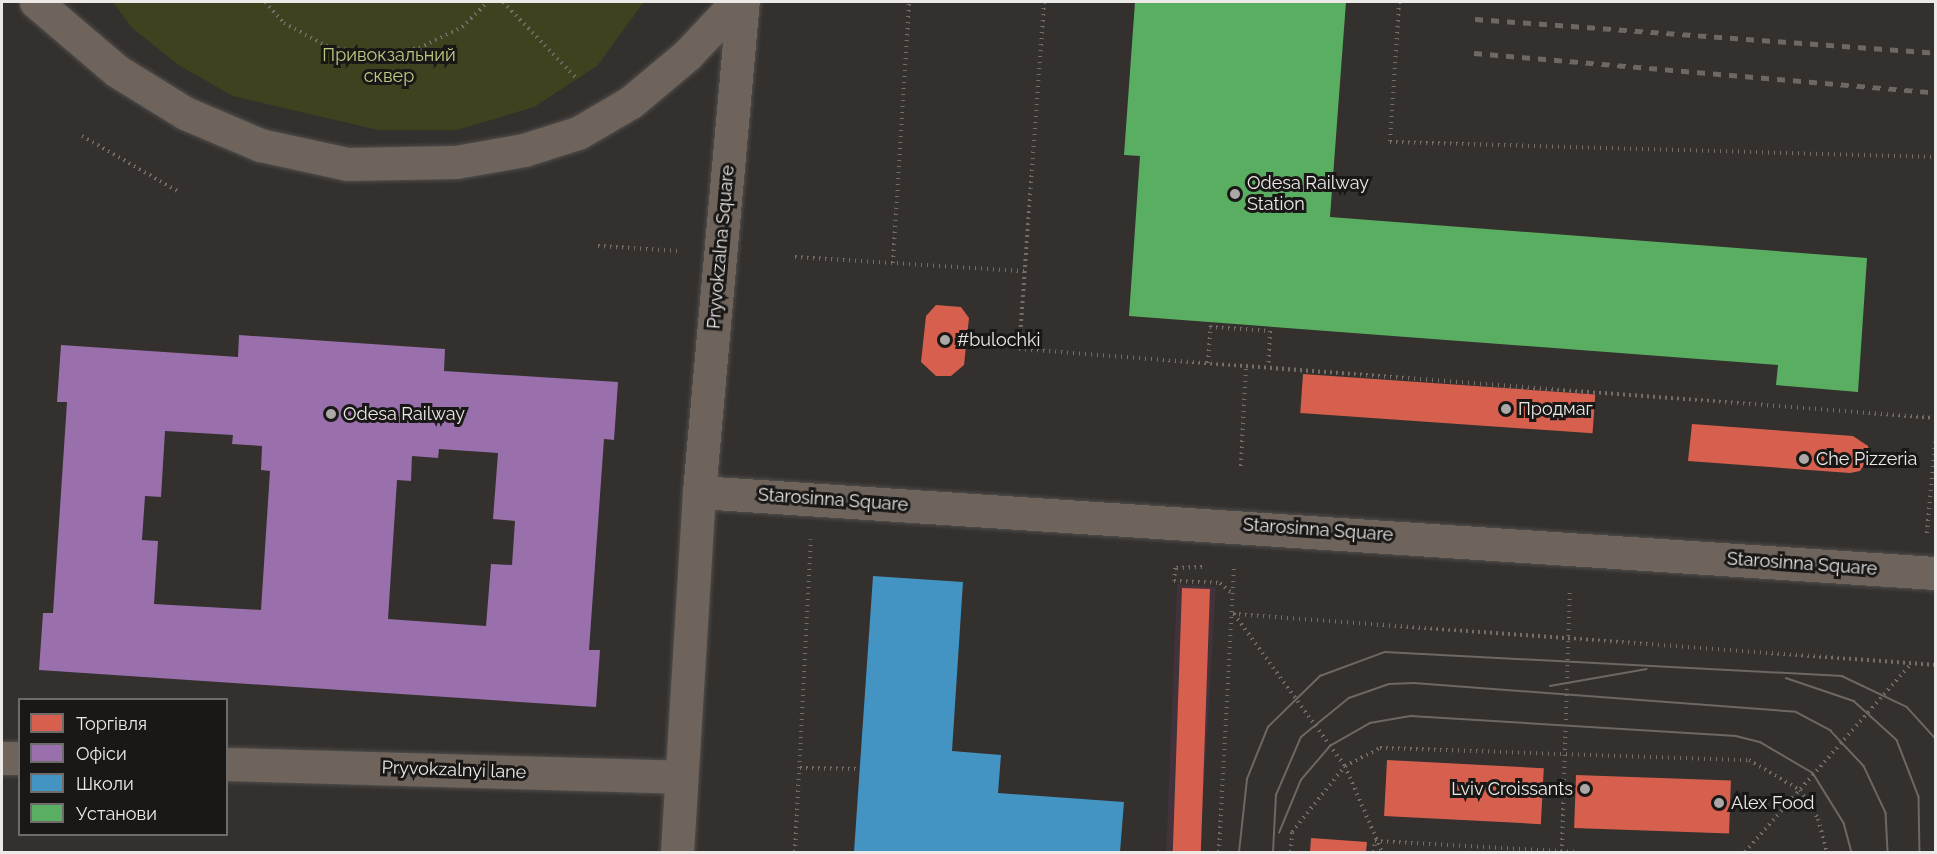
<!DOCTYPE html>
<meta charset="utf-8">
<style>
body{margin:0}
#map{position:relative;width:1937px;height:854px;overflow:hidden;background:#33302e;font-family:Raleway,sans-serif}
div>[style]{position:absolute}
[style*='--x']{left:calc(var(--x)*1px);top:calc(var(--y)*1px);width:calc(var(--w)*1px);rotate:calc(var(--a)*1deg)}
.commercial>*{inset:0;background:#41323b}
.green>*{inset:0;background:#3e421e}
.shops>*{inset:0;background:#d6604d;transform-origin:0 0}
.offices>*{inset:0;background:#9970ab}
.schools>*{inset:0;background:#4393c3}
.public>*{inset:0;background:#5aae61}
.path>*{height:4px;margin-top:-2px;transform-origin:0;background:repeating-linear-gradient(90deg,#746d69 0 1.5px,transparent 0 6px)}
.roads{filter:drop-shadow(0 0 2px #504e4c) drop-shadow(0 0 2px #504e4c)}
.major>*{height:33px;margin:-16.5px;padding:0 16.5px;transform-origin:16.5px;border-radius:16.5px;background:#6f645c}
.tram>*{height:1.5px;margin:-0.75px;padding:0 0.75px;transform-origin:0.75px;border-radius:0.75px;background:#6e6764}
.rail>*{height:4.5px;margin-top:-2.25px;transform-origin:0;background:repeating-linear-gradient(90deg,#6e6764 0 8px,transparent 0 16px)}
.dots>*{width:16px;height:16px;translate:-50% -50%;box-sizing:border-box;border:3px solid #1a1817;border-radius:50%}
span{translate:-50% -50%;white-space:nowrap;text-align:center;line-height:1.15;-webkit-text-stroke:6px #1a1817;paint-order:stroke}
.park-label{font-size:18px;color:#bec982}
.poi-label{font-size:18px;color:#ece9e7}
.left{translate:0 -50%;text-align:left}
.right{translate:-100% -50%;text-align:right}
.street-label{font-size:18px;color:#ece9e7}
.frame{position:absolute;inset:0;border:3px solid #ece9e7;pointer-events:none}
.legend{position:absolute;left:18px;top:698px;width:210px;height:138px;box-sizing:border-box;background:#1a1817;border:2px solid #6e6c6a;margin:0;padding:8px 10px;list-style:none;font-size:18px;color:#ece9e7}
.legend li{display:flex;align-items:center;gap:12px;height:30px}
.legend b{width:30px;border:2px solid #6e6c6a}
</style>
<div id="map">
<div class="commercial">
<i style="clip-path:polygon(1177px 584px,1216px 587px,1200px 852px,1166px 852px)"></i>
</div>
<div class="green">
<i style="clip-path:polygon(113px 2px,644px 2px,597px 66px,534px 107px,457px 130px,378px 130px,233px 96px,180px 66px,132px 28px)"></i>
</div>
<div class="shops">
<i style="clip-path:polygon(936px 305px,961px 307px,969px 318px,964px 365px,951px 376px,936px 376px,921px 362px,926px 316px)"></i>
<i style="left:1303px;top:374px;width:293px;height:39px;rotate:4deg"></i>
<i style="clip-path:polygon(1692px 424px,1853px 436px,1868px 446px,1870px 455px,1860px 471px,1850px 473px,1688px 461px)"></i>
<i style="left:1182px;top:588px;width:28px;height:264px;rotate:2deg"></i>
<i style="left:1387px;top:760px;width:157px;height:56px;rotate:3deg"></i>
<i style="left:1576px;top:775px;width:155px;height:53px;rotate:2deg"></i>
<i style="clip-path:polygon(1311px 838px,1367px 842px,1366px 852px,1310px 852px)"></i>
</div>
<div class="offices">
<i style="clip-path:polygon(evenodd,239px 335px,445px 349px,444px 371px,618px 382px,614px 440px,604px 439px,589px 650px,600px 650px,596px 707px,39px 670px,43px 613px,53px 613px,67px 402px,57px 402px,61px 345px,238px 357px,239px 335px,165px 431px,233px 435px,232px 444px,262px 446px,261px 470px,270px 471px,261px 610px,154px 604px,158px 541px,142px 540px,145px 496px,161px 497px,165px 431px,239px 335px,439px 449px,498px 453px,493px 519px,515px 521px,512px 565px,491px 564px,486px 626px,388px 619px,397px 480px,411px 481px,412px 456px,438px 458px,439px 449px)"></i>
</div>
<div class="schools">
<i style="clip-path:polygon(873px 576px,963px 582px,952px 751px,1001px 755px,998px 793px,1124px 802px,1120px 852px,854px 852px)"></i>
</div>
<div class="public">
<i style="clip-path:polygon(1135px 2px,1346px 2px,1330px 217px,1867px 258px,1858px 392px,1776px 385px,1778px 365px,1129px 316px,1140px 156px,1124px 155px)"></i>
</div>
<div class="path">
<i style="--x:265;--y:2;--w:28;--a:48"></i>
<i style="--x:284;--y:23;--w:48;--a:28.7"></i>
<i style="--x:326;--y:46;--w:47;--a:11.1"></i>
<i style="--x:372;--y:55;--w:48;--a:-8.5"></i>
<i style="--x:419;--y:48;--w:48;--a:-26"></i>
<i style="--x:462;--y:27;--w:36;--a:-44"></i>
<i style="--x:503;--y:2;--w:107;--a:46.1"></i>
<i style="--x:1044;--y:2;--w:348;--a:94.1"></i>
<i style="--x:1019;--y:349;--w:920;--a:4.3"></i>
<i style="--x:1399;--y:2;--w:140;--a:93.7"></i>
<i style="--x:1390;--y:142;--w:546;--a:1.57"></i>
<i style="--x:82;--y:136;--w:112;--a:30"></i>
<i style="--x:598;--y:246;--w:81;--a:3.5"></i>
<i style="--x:795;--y:257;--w:230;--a:3.5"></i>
<i style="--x:893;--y:263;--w:261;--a:-86.5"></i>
<i style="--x:1210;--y:327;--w:60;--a:3.8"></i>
<i style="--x:1270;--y:331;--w:36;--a:93"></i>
<i style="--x:1208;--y:363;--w:41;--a:-85.8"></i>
<i style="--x:1241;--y:466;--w:100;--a:-87.1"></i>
<i style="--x:1927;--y:533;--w:101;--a:-84.9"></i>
<i style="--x:1202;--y:567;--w:27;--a:178"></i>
<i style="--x:1175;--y:568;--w:13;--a:94"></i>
<i style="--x:1174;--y:581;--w:46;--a:2.5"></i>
<i style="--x:1220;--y:583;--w:18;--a:41"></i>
<i style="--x:1233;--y:614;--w:705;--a:4.15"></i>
<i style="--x:1234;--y:614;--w:188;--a:53.9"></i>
<i style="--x:1345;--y:766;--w:94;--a:66.7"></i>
<i style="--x:800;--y:768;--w:60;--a:1"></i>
<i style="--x:795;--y:852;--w:313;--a:-87.1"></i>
<i style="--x:1219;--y:852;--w:285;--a:-87"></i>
<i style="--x:1291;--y:852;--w:20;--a:-87"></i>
<i style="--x:1292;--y:832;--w:85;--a:-51.2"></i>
<i style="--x:1345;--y:766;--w:39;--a:-27"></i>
<i style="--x:1380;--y:748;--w:369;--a:1.9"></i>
<i style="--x:1749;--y:760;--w:59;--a:30.5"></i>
<i style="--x:1800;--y:790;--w:34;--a:58"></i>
<i style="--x:1818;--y:819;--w:34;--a:75"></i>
<i style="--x:1374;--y:852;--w:11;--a:-85"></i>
<i style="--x:1375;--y:841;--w:203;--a:3.1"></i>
<i style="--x:1562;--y:852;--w:263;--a:-88.3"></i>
<i style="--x:1745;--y:852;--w:251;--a:-48.6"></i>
</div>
<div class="roads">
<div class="major">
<i style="--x:36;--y:2;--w:106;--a:40.4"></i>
<i style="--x:117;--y:71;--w:80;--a:31.7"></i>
<i style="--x:185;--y:113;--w:82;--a:23.1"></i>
<i style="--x:260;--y:145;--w:89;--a:12.3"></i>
<i style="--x:347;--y:164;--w:109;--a:-1.1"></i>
<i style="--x:456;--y:162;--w:69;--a:-10"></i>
<i style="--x:524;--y:150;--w:57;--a:-17.5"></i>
<i style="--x:578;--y:133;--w:61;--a:-30.3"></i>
<i style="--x:631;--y:102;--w:73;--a:-40"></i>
<i style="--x:687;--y:55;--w:73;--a:-46.7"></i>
<i style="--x:699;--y:492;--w:1240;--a:3.75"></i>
<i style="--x:2;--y:758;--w:18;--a:0"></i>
<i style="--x:226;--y:764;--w:455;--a:1.6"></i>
<i style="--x:677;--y:852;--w:361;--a:-86.5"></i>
<i style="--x:699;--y:492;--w:492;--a:-84.9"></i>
</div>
</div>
<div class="tram">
<i style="--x:2;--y:11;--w:9;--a:-90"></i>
<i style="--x:1786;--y:678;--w:72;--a:18.7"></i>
<i style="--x:1854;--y:701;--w:58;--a:42.2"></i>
<i style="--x:1897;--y:740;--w:61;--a:68.9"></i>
<i style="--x:1919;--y:797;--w:55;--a:89"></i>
<i style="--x:1550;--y:686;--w:98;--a:-9.9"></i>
<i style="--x:1279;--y:833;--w:57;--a:-67.5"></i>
<i style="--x:1301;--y:780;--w:45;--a:-49.5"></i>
<i style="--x:1330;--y:746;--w:46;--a:-29.9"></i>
<i style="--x:1370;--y:723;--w:42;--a:-9.7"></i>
<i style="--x:1411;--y:716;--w:326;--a:3.5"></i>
<i style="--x:1736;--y:736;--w:25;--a:14"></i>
<i style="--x:1760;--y:742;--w:61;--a:30.3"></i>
<i style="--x:1813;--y:773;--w:59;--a:58.2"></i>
<i style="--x:1844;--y:823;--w:30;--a:75"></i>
<i style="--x:1239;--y:852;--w:73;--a:-83.7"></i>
<i style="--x:1247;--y:779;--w:56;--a:-68"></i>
<i style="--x:1268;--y:727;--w:73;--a:-44.4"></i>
<i style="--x:1320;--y:676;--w:69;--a:-20.3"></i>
<i style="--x:1385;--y:652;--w:458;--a:3"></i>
<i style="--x:1842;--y:676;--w:72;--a:25.5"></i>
<i style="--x:1907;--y:707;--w:43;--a:47.8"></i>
<i style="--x:1273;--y:852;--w:57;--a:-87"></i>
<i style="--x:1276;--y:795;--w:63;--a:-66.7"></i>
<i style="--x:1301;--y:737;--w:62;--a:-39.1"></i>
<i style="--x:1349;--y:698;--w:42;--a:-19.3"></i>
<i style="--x:1389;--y:684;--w:25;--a:-2"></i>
<i style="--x:1414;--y:683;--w:383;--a:4.3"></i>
<i style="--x:1796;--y:712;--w:40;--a:28"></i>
<i style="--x:1831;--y:731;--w:48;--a:46.7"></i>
<i style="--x:1864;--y:766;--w:52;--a:64.9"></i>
<i style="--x:1886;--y:813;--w:39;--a:87"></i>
</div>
<div class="rail">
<i style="--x:1475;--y:19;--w:462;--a:4.2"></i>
<i style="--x:1474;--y:53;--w:464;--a:4.9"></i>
</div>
<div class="dots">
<i style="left:1235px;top:194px;background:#aba8a6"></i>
<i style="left:945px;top:340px;background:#aba8a6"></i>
<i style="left:1506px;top:409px;background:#aba8a6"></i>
<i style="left:331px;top:414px;background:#aba8a6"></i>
<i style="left:1804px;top:459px;background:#aba8a6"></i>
<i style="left:1585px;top:789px;background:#aba8a6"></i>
<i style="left:1719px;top:803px;background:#aba8a6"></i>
</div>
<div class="park-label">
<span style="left:389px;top:66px">Привокзальний<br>сквер</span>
</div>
<div class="poi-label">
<span class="left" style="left:1247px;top:194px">Odesa Railway<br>Station</span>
<span class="left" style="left:957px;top:340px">#bulochki</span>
<span class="left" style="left:1518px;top:409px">Продмаг</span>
<span class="left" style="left:343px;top:414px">Odesa Railway</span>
<span class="left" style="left:1816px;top:459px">Che Pizzeria</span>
<span class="right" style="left:1573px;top:789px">Lviv Croissants</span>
<span class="left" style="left:1731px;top:803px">Alex Food</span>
</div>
<div class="street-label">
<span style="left:721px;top:247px;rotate:-85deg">Pryvokzalna Square</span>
<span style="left:833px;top:500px;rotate:4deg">Starosinna Square</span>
<span style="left:1318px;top:530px;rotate:4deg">Starosinna Square</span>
<span style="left:1802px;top:564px;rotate:4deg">Starosinna Square</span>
<span style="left:454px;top:770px;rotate:2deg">Pryvokzalnyi lane</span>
</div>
<div class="frame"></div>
<ul class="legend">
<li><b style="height:16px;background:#d6604d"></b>Торгівля</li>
<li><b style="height:16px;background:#9970ab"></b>Офіси</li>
<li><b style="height:16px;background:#4393c3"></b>Школи</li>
<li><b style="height:16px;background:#5aae61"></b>Установи</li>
</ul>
</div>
